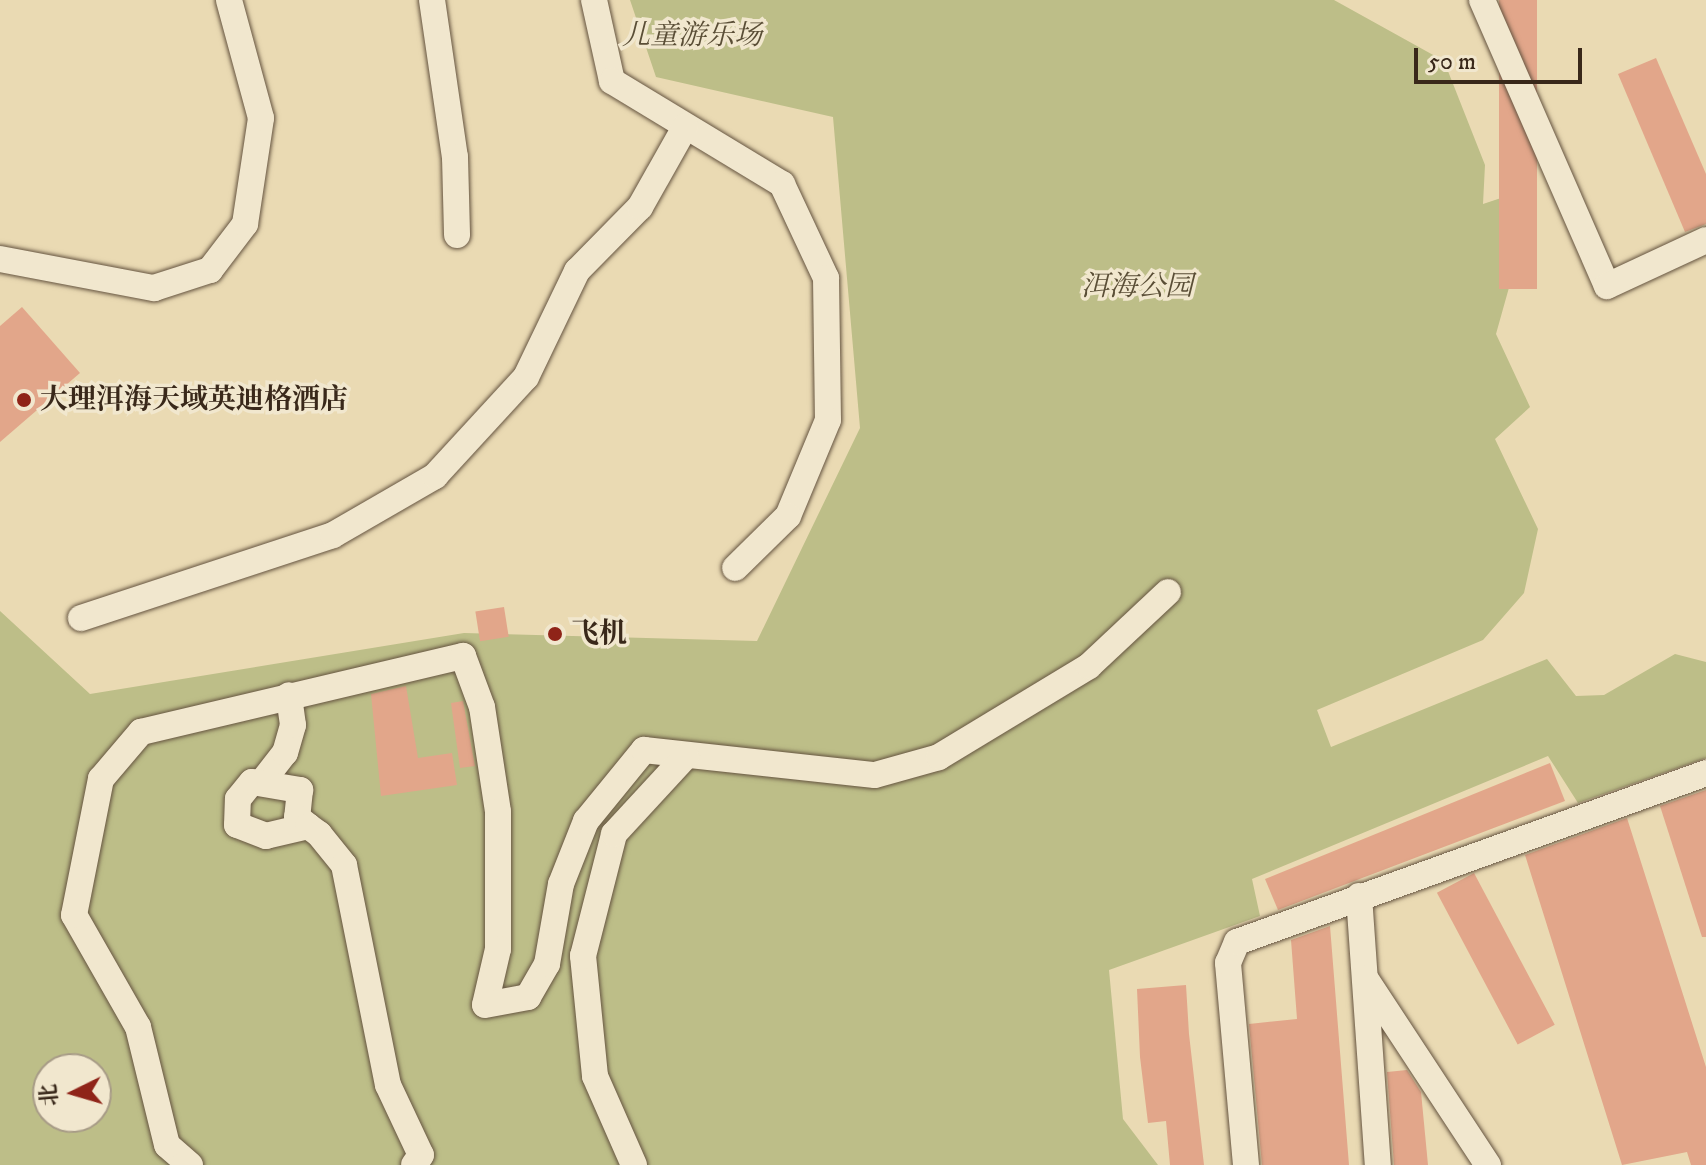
<!DOCTYPE html>
<meta charset="utf-8">
<style>
body{margin:0}
#map{position:relative;width:1706px;height:1165px;overflow:hidden;background:#eadab3;font-family:"IM FELL DW Pica","Noto Serif SC",serif}
div>[style]{position:absolute}
[style*='--x']{left:calc(var(--x)*1px);top:calc(var(--y)*1px);width:calc(var(--w)*1px);rotate:calc(var(--a)*1deg)}
.green>*{inset:0;background:#bdbe88}
.building>*{inset:0;background:#e2a68a;transform-origin:0 0}
.roads{filter:drop-shadow(0 0 2px #655440) drop-shadow(0 0 2px #655440)}
.minor>*{height:26px;margin:-13px;padding:0 13px;transform-origin:13px;border-radius:13px;background:#f1e7ce}
.dots>*{width:22px;height:22px;translate:-50% -50%;box-sizing:border-box;border:4px solid #f1e7ce;border-radius:50%}
span{translate:-50% -50%;white-space:nowrap;text-align:center;line-height:1.15;-webkit-text-stroke:7px #f1e7ce;paint-order:stroke}
.park-label{font-size:28px;color:#5a4e36;font-style:italic}
.poi-label{font-size:28px;color:#39281a;font-weight:700}
.left{translate:0 -50%;text-align:left}
.north{position:absolute;left:32px;top:1053px;width:80px;height:80px;box-sizing:border-box;background:#f1e7ce;border:2px solid #a79b86;border-radius:50%;rotate:265deg;font-size:22px;font-weight:700;line-height:32px;text-align:center;color:#39281a}
.north::after{content:'';display:block;margin:auto;width:28px;height:36px;background:#8f2418;clip-path:polygon(50% 0,100% 100%,50% 72%,0 100%)}
.scale{position:absolute;left:1414px;top:48px;width:168px;height:36px;box-sizing:border-box;border:4px solid #39281a;border-top:0;padding-left:10px;font-size:24px;line-height:28px;white-space:nowrap;color:#39281a;-webkit-text-stroke:6px #f1e7ce;paint-order:stroke}
</style>
<div id="map">
<div class="green">
<i style="clip-path:polygon(evenodd,630px 0,1334px 0,1444px 61px,1485px 165px,1483px 204px,1522px 191px,1524px 234px,1496px 334px,1530px 407px,1495px 439px,1538px 529px,1524px 593px,1483px 640px,1317px 710px,1331px 747px,1547px 659px,1576px 696px,1604px 695px,1675px 654px,1706px 662px,1706px 758px,1578px 803px,1548px 756px,1252px 879px,1260px 916px,1109px 970px,1123px 1119px,1158px 1165px,0 1165px,0 611px,90px 694px,464px 633px,757px 641px,860px 428px,833px 117px,656px 77px,630px 0,48px 1069px,96px 1069px,96px 1117px,48px 1117px,48px 1069px)"></i>
</div>
<div class="building">
<i style="left:1499px;top:0;width:38px;height:289px"></i>
<i style="clip-path:polygon(1656px 58px,1706px 174px,1706px 224px,1685px 232px,1618px 74px)"></i>
<i style="clip-path:polygon(22px 307px,80px 373px,0 442px,0 326px)"></i>
<i style="left:504px;top:607px;width:30px;height:29px;rotate:81deg"></i>
<i style="clip-path:polygon(406px 686px,418px 758px,452px 753px,457px 785px,381px 796px,371px 694px)"></i>
<i style="clip-path:polygon(463px 701px,475px 766px,460px 768px,451px 703px)"></i>
<i style="clip-path:polygon(1550px 763px,1565px 801px,1278px 910px,1265px 879px)"></i>
<i style="clip-path:polygon(1706px 790px,1706px 937px,1702px 937px,1660px 806px)"></i>
<i style="clip-path:polygon(1627px 818px,1706px 1067px,1706px 1165px,1691px 1165px,1687px 1152px,1622px 1165px,1525px 855px)"></i>
<i style="left:1474px;top:873px;width:172px;height:42px;rotate:62deg"></i>
<i style="clip-path:polygon(1330px 926px,1349px 1165px,1262px 1165px,1249px 1024px,1297px 1019px,1291px 940px)"></i>
<i style="clip-path:polygon(1186px 985px,1189px 1034px,1204px 1165px,1170px 1165px,1166px 1121px,1148px 1123px,1140px 1057px,1137px 989px)"></i>
<i style="clip-path:polygon(1407px 1070px,1421px 1092px,1428px 1165px,1394px 1165px,1387px 1072px)"></i>
</div>
<div class="roads">
<div class="minor">
<i style="--x:432;--y:0;--w:159;--a:81.7"></i>
<i style="--x:455;--y:157;--w:78;--a:88.5"></i>
<i style="--x:594;--y:0;--w:83;--a:77.5"></i>
<i style="--x:612;--y:81;--w:199;--a:31.2"></i>
<i style="--x:782;--y:184;--w:104;--a:64.9"></i>
<i style="--x:826;--y:278;--w:142;--a:89.2"></i>
<i style="--x:828;--y:420;--w:104;--a:112.6"></i>
<i style="--x:788;--y:516;--w:74;--a:135.5"></i>
<i style="--x:1482;--y:0;--w:312;--a:66.4"></i>
<i style="--x:1607;--y:286;--w:109;--a:-24.9"></i>
<i style="--x:0;--y:259;--w:157;--a:10.7"></i>
<i style="--x:154;--y:288;--w:59;--a:-17.8"></i>
<i style="--x:210;--y:270;--w:58;--a:-52.7"></i>
<i style="--x:245;--y:224;--w:107;--a:-81.4"></i>
<i style="--x:261;--y:118;--w:122;--a:-105.2"></i>
<i style="--x:81;--y:618;--w:265;--a:-18.2"></i>
<i style="--x:333;--y:535;--w:118;--a:-30"></i>
<i style="--x:435;--y:476;--w:134;--a:-47.4"></i>
<i style="--x:526;--y:377;--w:118;--a:-64.3"></i>
<i style="--x:577;--y:271;--w:90;--a:-45.5"></i>
<i style="--x:640;--y:207;--w:92;--a:-60.6"></i>
<i style="--x:262;--y:782;--w:37;--a:-52"></i>
<i style="--x:285;--y:753;--w:29;--a:-74"></i>
<i style="--x:293;--y:725;--w:30;--a:-98"></i>
<i style="--x:308;--y:826;--w:43;--a:166.6"></i>
<i style="--x:266;--y:836;--w:31;--a:-159"></i>
<i style="--x:237;--y:825;--w:26;--a:-88"></i>
<i style="--x:238;--y:799;--w:22;--a:-51"></i>
<i style="--x:252;--y:782;--w:49;--a:9.5"></i>
<i style="--x:300;--y:790;--w:27;--a:96"></i>
<i style="--x:297;--y:817;--w:14;--a:39"></i>
<i style="--x:308;--y:826;--w:14;--a:36"></i>
<i style="--x:319;--y:834;--w:40;--a:51"></i>
<i style="--x:344;--y:865;--w:224;--a:78.7"></i>
<i style="--x:388;--y:1085;--w:77;--a:64.8"></i>
<i style="--x:421;--y:1155;--w:12;--a:125"></i>
<i style="--x:1359;--y:896;--w:270;--a:86"></i>
<i style="--x:1365;--y:978;--w:224;--a:56.7"></i>
<i style="--x:190;--y:1165;--w:30;--a:-139"></i>
<i style="--x:167;--y:1145;--w:122;--a:-103.8"></i>
<i style="--x:138;--y:1027;--w:129;--a:-119.7"></i>
<i style="--x:74;--y:915;--w:139;--a:-78.8"></i>
<i style="--x:101;--y:779;--w:62;--a:-49.6"></i>
<i style="--x:141;--y:732;--w:331;--a:-13.3"></i>
<i style="--x:463;--y:656;--w:54;--a:69.6"></i>
<i style="--x:482;--y:707;--w:106;--a:81.3"></i>
<i style="--x:498;--y:812;--w:137;--a:90"></i>
<i style="--x:498;--y:949;--w:57;--a:103.1"></i>
<i style="--x:485;--y:1005;--w:44;--a:-10.5"></i>
<i style="--x:528;--y:997;--w:38;--a:-60"></i>
<i style="--x:547;--y:964;--w:81;--a:-80.1"></i>
<i style="--x:561;--y:884;--w:68;--a:-68.4"></i>
<i style="--x:586;--y:821;--w:92;--a:-50.8"></i>
<i style="--x:644;--y:750;--w:232;--a:6.2"></i>
<i style="--x:875;--y:775;--w:66;--a:-15.7"></i>
<i style="--x:939;--y:757;--w:175;--a:-31.2"></i>
<i style="--x:1089;--y:666;--w:108;--a:-43.1"></i>
<i style="--x:634;--y:1165;--w:97;--a:-113.7"></i>
<i style="--x:595;--y:1076;--w:121;--a:-95.7"></i>
<i style="--x:583;--y:956;--w:126;--a:-75.7"></i>
<i style="--x:614;--y:834;--w:106;--a:-47.3"></i>
<i style="--x:1246;--y:1165;--w:203;--a:-95.1"></i>
<i style="--x:1228;--y:963;--w:23;--a:-67"></i>
<i style="--x:1237;--y:942;--w:499;--a:-19.8"></i>
</div>
</div>
<div class="dots">
<i style="left:24px;top:400px;background:#8f2418"></i>
<i style="left:555px;top:634px;background:#8f2418"></i>
</div>
<div class="park-label">
<span style="left:692px;top:36px">儿童游乐场</span>
<span style="left:1137px;top:287px">洱海公园</span>
</div>
<div class="poi-label">
<span class="left" style="left:40px;top:400px">大理洱海天域英迪格酒店</span>
<span class="left" style="left:571px;top:634px">飞机</span>
</div>
<div class="north">北</div>
<div class="scale">50 m</div>
</div>
